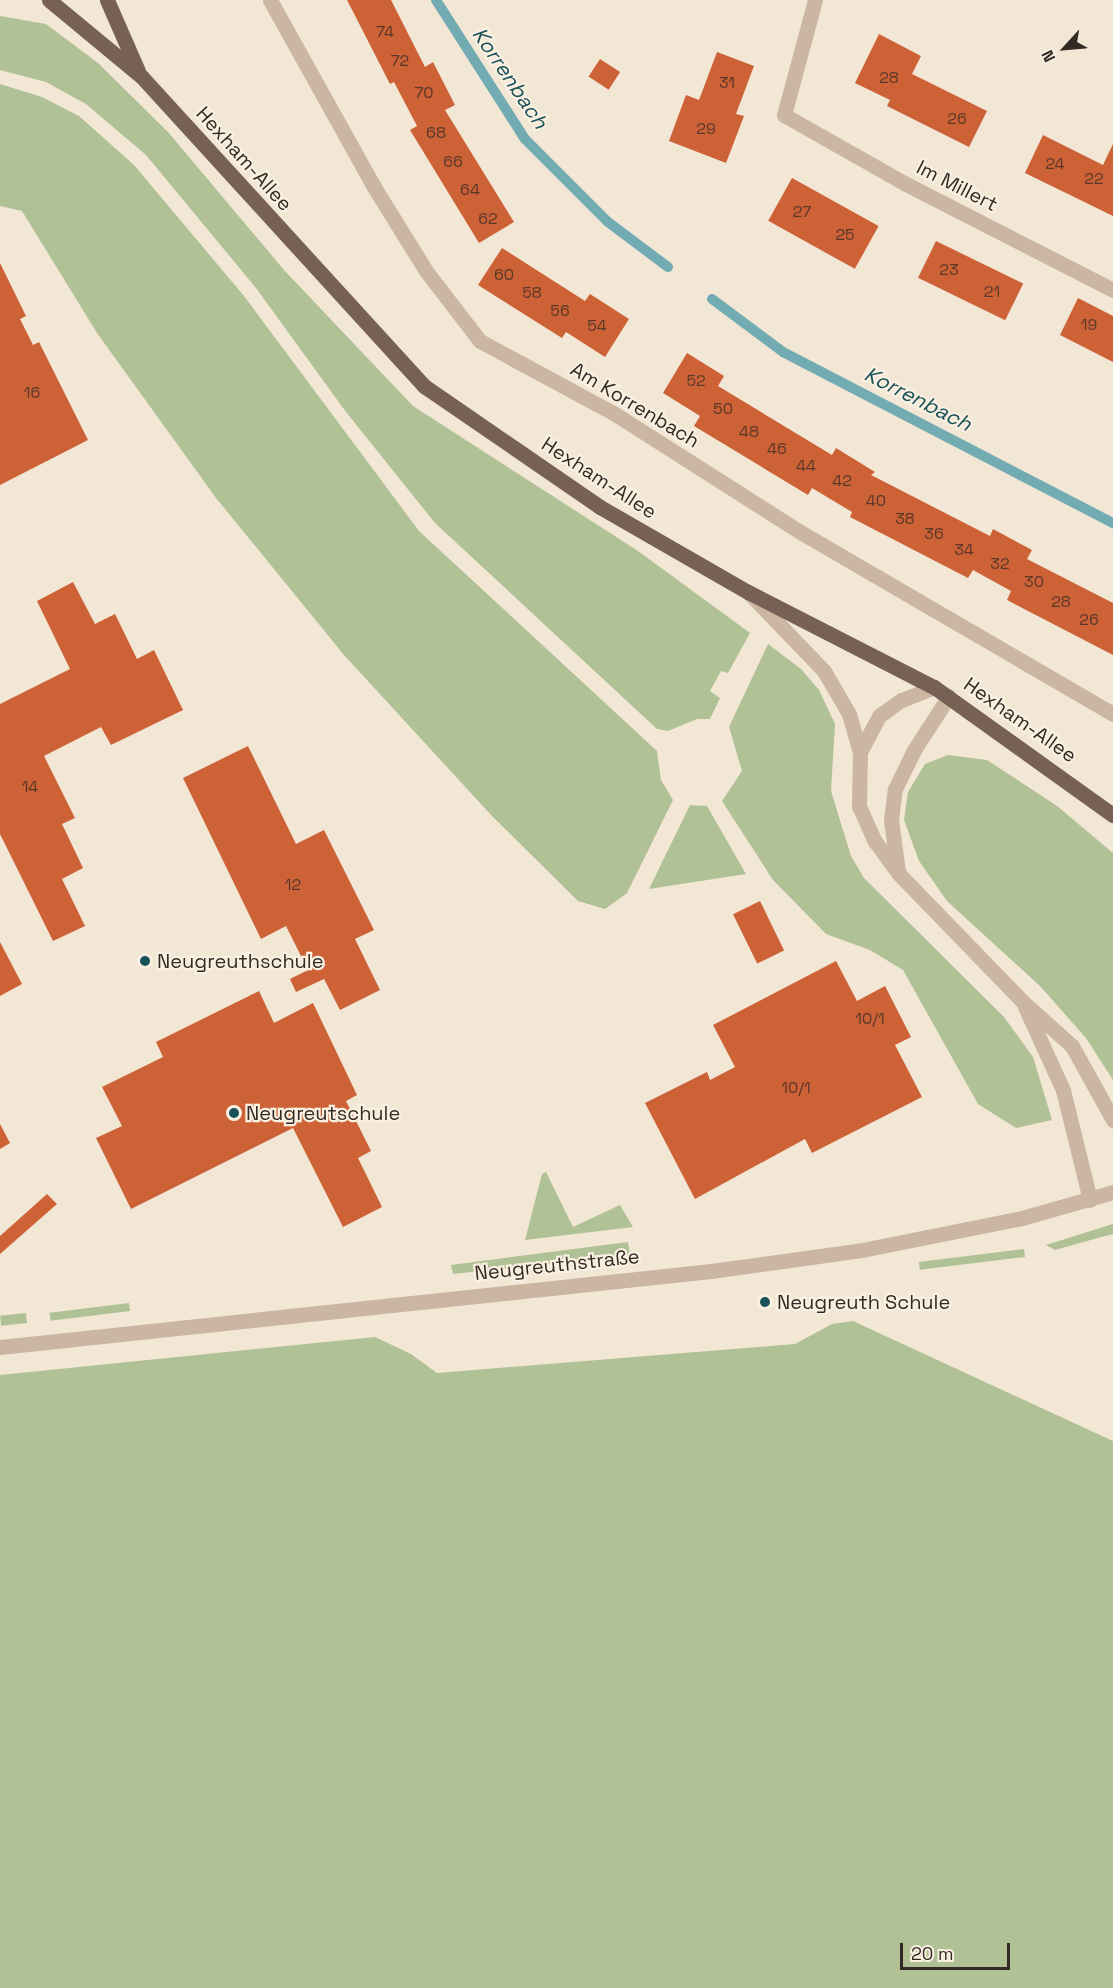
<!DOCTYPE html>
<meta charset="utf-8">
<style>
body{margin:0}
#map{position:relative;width:1113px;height:1988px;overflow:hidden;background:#f2e6d5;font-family:"Space Grotesk",sans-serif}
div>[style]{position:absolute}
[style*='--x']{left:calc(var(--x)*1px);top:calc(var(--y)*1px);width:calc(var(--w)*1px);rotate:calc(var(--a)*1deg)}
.green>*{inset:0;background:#b0c195;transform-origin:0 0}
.stream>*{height:10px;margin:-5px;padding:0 5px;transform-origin:5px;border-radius:5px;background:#72abb1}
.building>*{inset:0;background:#ce6237;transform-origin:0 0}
.minor>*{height:15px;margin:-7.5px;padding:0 7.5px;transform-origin:7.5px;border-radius:7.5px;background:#cab6a1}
.major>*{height:15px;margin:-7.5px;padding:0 7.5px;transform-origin:7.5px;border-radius:7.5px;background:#776154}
.dots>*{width:16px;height:16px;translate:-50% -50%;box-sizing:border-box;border:3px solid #faf0e1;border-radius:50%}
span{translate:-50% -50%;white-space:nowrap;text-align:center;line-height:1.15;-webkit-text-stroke:4.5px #faf0e1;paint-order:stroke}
.number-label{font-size:16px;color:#5a3829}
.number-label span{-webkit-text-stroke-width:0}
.street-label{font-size:20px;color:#342a24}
.poi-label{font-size:20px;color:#342a24}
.left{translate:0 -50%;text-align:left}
.water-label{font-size:21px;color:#185158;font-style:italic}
.north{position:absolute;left:1035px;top:18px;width:60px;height:60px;-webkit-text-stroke:4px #faf0e1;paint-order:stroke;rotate:244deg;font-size:16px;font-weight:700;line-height:24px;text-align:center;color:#342a24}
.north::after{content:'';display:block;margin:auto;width:21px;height:27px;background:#342a24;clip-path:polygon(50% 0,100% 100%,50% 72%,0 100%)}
.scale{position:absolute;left:900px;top:1943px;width:110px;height:27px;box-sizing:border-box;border:3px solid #342a24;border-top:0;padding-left:8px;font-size:18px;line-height:21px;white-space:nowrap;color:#342a24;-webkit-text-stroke:4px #faf0e1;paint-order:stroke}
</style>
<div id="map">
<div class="green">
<i style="clip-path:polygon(0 16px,46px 24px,98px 63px,168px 132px,284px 270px,413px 406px,638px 551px,750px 633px,728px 673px,721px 671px,710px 691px,720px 698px,710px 719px,697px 719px,668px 731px,657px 729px,435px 523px,346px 412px,256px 288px,146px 155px,86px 104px,46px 82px,0 70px)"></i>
<i style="clip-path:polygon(0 84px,42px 97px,79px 116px,134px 165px,244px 296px,419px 531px,657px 751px,661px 780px,673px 800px,627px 893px,605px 909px,578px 901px,492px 816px,344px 655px,216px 498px,97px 333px,22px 211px,0 206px)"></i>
<i style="clip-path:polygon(768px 644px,801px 669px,819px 690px,835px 724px,831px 791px,851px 856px,864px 878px,1004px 1017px,1033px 1057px,1052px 1120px,1016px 1128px,978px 1104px,903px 970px,870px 950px,826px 934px,773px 880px,722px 801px,742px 771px,729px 727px)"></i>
<i style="clip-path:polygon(948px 755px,987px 760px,1057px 806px,1113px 853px,1113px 1080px,1086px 1038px,1040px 986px,947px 901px,919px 861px,904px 820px,908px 792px,925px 764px)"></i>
<i style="clip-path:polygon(690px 805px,707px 806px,746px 874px,649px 889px)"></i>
<i style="clip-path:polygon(546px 1172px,573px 1227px,620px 1205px,633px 1227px,525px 1240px,542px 1174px)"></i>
<i style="clip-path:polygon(1113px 1224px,1113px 1234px,1105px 1236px,1055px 1250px,1046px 1245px)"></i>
<i style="clip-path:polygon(628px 1242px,630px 1255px,453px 1274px,451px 1265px)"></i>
<i style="left:1024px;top:1249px;width:8px;height:106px;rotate:83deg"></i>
<i style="left:129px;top:1303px;width:8px;height:80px;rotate:83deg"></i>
<i style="left:26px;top:1313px;width:10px;height:26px;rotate:84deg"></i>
<i style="clip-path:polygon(853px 1321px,1113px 1441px,1113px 1988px,0 1988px,0 1375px,375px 1337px,411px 1354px,437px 1373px,795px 1344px,832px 1324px)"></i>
</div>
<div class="stream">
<i style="--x:436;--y:0;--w:165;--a:57.4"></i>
<i style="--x:525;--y:139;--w:117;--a:45"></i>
<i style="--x:608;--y:222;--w:75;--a:36.9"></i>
<i style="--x:712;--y:299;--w:89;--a:36.7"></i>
<i style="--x:783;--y:352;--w:372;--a:27.4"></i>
</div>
<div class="building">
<i style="clip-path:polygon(347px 0,391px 0,425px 67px,433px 62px,455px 105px,445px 110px,514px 222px,479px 243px,410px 130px,417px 126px,394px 82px,390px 84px)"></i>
<i style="clip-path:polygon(879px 34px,921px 56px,912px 74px,987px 111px,969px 147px,887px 106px,890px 100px,855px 83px)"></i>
<i style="clip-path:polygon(717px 52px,754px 66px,736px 114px,744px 116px,726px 163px,669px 141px,686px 95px,699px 100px)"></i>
<i style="left:600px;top:59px;width:24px;height:21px;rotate:33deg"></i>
<i style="clip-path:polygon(1043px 135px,1103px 165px,1113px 144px,1113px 216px,1025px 173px)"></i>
<i style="left:792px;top:178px;width:99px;height:49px;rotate:29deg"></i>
<i style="left:936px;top:241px;width:97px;height:41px;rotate:26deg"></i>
<i style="clip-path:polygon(502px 248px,585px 301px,590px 294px,629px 319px,605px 357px,566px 332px,562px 338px,478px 285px)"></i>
<i style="clip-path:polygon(0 263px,26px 316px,20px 319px,33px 345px,39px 342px,88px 440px,0 485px)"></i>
<i style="clip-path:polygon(1078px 298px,1113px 316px,1113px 362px,1060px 335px)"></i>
<i style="clip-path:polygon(687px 353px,724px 376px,718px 386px,832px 455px,836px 448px,875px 472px,871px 475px,990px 536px,993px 529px,1032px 550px,1027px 559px,1113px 603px,1113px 655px,1007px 600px,1011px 591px,973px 570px,968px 578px,850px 517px,852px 512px,812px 488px,808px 495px,694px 426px,700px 416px,663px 393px)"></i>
<i style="clip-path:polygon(73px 582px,95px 624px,115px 614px,137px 659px,154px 650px,183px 710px,111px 745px,101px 727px,44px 756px,75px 818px,62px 824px,83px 868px,62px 879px,85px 926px,53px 941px,0 834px,0 704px,70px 669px,37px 601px)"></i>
<i style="clip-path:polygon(248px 746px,296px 844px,324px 830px,374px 930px,355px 939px,380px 990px,340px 1010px,324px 979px,296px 992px,290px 979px,308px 970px,286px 926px,261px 939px,183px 778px)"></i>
<i style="left:760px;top:901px;width:55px;height:30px;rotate:64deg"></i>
<i style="clip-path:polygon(0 942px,22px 984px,0 996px)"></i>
<i style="clip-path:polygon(836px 961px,857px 1001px,885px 986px,911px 1037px,895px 1045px,922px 1097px,812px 1153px,805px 1139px,695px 1199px,645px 1103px,707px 1072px,710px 1080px,735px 1067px,713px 1025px)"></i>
<i style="clip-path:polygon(259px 991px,274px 1023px,313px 1003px,357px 1095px,346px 1101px,371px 1151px,358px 1158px,382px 1207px,343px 1227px,293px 1128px,131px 1209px,96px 1138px,122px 1126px,102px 1087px,163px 1057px,156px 1042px)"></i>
<i style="clip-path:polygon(0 1124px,10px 1143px,0 1149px)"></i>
<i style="clip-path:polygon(47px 1194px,57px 1204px,0 1254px,0 1236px)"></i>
</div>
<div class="minor">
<i style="--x:270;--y:0;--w:214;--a:60.9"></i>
<i style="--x:374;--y:187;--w:99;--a:58.2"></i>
<i style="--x:426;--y:271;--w:88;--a:52.4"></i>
<i style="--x:480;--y:341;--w:153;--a:28.4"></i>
<i style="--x:615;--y:414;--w:222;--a:32.5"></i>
<i style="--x:802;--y:533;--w:360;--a:30.2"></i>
<i style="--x:815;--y:0;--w:119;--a:105.1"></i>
<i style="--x:784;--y:115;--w:138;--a:29.5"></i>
<i style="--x:904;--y:183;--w:235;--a:27.1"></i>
<i style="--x:750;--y:594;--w:107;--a:46.1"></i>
<i style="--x:824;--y:671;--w:50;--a:59.8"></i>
<i style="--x:849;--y:714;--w:40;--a:74"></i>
<i style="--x:934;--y:687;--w:35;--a:158"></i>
<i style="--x:901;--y:700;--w:27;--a:144"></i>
<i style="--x:879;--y:716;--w:41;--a:117.8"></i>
<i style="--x:860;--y:752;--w:54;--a:91.1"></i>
<i style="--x:859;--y:806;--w:37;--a:66"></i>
<i style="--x:874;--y:840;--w:42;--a:53.7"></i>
<i style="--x:899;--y:874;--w:178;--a:45.9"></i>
<i style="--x:1023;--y:1002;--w:66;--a:41.9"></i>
<i style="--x:1072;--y:1046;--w:85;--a:61"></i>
<i style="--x:898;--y:871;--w:51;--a:-97.8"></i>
<i style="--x:891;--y:820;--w:31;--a:-83"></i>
<i style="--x:895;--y:789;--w:43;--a:-64"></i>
<i style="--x:914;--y:750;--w:64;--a:-57.1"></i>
<i style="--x:1025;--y:1007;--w:91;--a:65.4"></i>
<i style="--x:1063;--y:1090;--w:113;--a:76.2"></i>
<i style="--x:0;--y:1347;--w:715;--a:-6.1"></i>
<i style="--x:711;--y:1271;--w:152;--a:-7.9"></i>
<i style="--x:862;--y:1250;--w:163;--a:-11.3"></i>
<i style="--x:1022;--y:1218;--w:95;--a:-15.9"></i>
</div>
<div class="major">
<i style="--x:49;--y:0;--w:119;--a:39.6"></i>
<i style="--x:141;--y:76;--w:420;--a:47.6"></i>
<i style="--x:424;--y:386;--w:214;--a:34.5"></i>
<i style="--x:600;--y:507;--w:171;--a:29.9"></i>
<i style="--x:748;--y:592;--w:209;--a:27.1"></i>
<i style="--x:934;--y:687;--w:220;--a:35.6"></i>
<i style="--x:107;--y:0;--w:77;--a:66.4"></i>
</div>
<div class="dots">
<i style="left:145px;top:961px;background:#185158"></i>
<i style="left:234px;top:1113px;background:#185158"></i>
<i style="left:765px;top:1302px;background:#185158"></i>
</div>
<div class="number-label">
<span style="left:385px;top:32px">74</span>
<span style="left:400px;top:61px">72</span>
<span style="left:889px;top:78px">28</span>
<span style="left:727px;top:83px">31</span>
<span style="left:424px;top:93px">70</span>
<span style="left:957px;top:119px">26</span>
<span style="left:706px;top:129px">29</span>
<span style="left:436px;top:133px">68</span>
<span style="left:453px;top:162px">66</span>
<span style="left:1055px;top:164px">24</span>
<span style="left:1094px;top:179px">22</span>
<span style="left:470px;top:190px">64</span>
<span style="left:802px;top:212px">27</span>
<span style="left:488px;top:219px">62</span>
<span style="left:845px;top:235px">25</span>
<span style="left:949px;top:270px">23</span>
<span style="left:504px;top:275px">60</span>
<span style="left:992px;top:292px">21</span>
<span style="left:532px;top:293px">58</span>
<span style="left:560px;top:311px">56</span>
<span style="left:1089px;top:325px">19</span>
<span style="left:597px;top:326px">54</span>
<span style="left:696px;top:381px">52</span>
<span style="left:32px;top:393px">16</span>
<span style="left:723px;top:409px">50</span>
<span style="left:749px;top:432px">48</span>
<span style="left:777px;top:449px">46</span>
<span style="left:806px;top:466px">44</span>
<span style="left:842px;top:481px">42</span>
<span style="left:876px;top:501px">40</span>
<span style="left:905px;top:519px">38</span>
<span style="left:934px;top:534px">36</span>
<span style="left:964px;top:550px">34</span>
<span style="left:1000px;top:564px">32</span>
<span style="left:1034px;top:582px">30</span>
<span style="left:1061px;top:602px">28</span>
<span style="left:1089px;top:620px">26</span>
<span style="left:30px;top:787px">14</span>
<span style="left:293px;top:885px">12</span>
<span style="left:870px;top:1019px">10/1</span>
<span style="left:796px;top:1088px">10/1</span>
</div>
<div class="street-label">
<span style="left:244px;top:159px;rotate:48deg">Hexham-Allee</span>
<span style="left:957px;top:186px;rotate:27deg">Im Millert</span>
<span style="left:635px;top:405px;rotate:31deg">Am Korrenbach</span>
<span style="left:599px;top:478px;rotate:33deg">Hexham-Allee</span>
<span style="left:1020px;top:720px;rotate:35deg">Hexham-Allee</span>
<span style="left:557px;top:1265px;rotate:-6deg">Neugreuthstraße</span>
</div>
<div class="poi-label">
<span class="left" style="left:157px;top:961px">Neugreuthschule</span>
<span class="left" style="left:246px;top:1113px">Neugreutschule</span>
<span class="left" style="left:777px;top:1302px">Neugreuth Schule</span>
</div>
<div class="water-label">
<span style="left:510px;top:78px;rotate:56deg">Korrenbach</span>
<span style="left:918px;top:399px;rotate:27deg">Korrenbach</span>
</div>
<div class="north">N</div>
<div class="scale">20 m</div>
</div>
